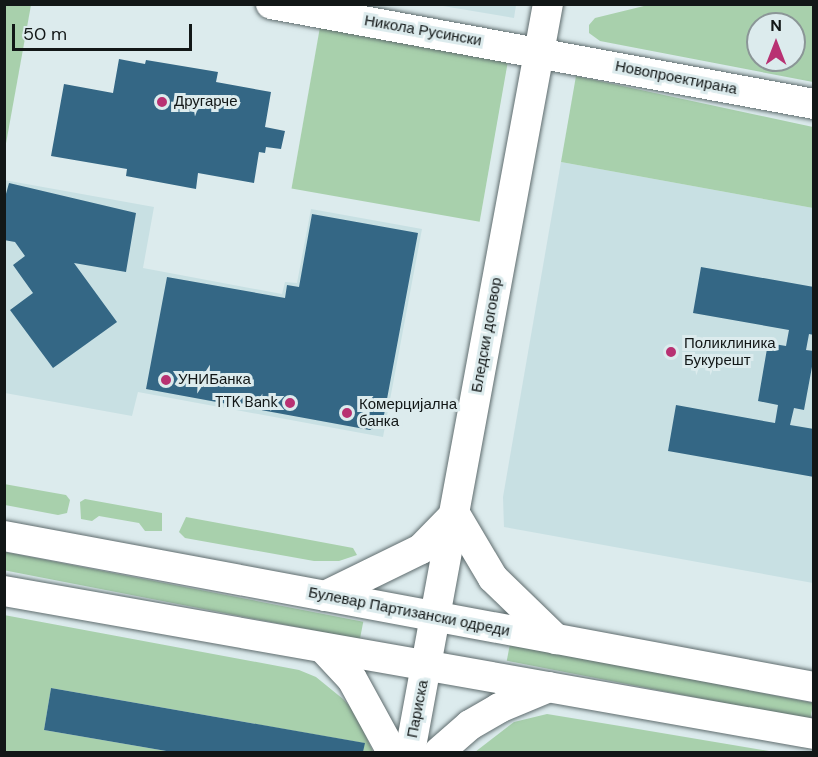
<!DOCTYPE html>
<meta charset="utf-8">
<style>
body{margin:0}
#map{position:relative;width:818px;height:757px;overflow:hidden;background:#dcebed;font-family:"DM Sans",sans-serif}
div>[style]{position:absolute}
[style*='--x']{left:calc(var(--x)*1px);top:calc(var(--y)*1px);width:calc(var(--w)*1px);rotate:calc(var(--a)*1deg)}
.built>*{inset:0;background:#c8e0e3}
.green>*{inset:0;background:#a8d0ac;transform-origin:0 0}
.building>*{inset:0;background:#346785}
.roads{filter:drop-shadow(0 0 2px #5f6c6e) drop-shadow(0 0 2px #5f6c6e)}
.minor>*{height:30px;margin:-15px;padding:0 15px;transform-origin:15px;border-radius:15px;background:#fff}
.dots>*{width:16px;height:16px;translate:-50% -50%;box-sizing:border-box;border:3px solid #dcebed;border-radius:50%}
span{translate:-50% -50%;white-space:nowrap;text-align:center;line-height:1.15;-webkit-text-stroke:6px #dcebed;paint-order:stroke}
.street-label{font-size:15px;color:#121717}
.poi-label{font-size:15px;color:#121717}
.left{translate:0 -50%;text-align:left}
.right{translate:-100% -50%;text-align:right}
.frame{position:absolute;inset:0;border:6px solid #121717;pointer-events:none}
.north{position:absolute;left:746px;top:12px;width:60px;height:60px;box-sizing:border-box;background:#dcebed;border:2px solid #8b9697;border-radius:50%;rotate:0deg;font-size:16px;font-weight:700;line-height:24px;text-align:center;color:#121717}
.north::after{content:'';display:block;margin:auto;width:21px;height:27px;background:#b83172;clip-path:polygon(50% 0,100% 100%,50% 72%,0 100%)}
.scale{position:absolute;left:12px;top:24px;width:180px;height:27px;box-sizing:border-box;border:3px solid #121717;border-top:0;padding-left:8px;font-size:18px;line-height:21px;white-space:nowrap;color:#121717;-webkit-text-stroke:4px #dcebed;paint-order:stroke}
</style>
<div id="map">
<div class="built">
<i style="clip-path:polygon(437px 5px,516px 5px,514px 18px)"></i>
<i style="clip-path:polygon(561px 162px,813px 208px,813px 583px,504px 527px,503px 497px)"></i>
<i style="clip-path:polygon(4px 180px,154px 207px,143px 268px,282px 294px,285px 282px,297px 283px,311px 209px,422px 229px,383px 437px,138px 392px,132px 416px,5px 393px)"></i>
</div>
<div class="green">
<i style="clip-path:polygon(5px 4px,31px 5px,5px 149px,4px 5px)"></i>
<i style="clip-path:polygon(evenodd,648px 5px,813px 5px,813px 82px,600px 41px,589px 33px,589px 25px,595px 18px,648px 5px,758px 24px,794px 24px,794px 60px,758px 60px,758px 24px)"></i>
<i style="left:320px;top:27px;width:191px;height:164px;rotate:10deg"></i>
<i style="clip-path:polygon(576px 76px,813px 127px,813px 208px,561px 162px)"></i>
<i style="clip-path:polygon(4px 484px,66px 495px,70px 500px,67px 513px,58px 515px,5px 505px)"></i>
<i style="clip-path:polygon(85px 499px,162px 513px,162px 531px,145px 531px,139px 523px,99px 516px,92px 521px,81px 519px,80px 502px)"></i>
<i style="clip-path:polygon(186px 517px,353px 548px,357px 555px,339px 561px,314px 561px,185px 538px,179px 532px)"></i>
<i style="left:5px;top:552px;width:365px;height:18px;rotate:11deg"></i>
<i style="clip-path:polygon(4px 615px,299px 670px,316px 677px,343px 699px,355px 712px,373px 752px,363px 752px,364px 743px,51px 688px,44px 730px,172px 752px,5px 752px)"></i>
<i style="left:510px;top:644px;width:309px;height:17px;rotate:11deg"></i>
<i style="clip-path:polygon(547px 714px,620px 726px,775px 752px,475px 752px,514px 722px)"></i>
</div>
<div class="building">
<i style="clip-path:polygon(119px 59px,145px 64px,146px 60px,218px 72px,216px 82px,271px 92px,265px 127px,285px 131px,281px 149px,266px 147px,265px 153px,259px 152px,254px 183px,198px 173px,196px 189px,126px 176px,127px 169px,51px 156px,64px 84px,113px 93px)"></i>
<i style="clip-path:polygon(9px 183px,136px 213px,126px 272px,74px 263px,117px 322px,53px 368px,10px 310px,33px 293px,13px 265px,25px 256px,15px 242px,4px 240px,4px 201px)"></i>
<i style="clip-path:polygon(312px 214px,418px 233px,384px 415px,379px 424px,370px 430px,146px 389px,167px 277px,285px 298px,287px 285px,299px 287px)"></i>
<i style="clip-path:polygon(701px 267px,814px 287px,814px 335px,809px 334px,806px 350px,814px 351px,814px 356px,804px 410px,794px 408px,790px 425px,814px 429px,814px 477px,668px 451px,676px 405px,775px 423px,778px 405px,758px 401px,768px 343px,786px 346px,789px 330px,693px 313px)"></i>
<i style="clip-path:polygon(51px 688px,365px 743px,363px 752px,172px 752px,44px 730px)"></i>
</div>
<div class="roads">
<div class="minor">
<i style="--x:271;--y:4;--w:552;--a:10.43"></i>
<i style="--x:455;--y:514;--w:74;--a:59.3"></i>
<i style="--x:493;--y:578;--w:88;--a:44.1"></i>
<i style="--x:4;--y:536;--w:824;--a:10.56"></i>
<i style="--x:4;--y:591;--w:823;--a:10.01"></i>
<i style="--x:325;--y:596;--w:107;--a:-26.1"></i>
<i style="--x:421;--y:549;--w:49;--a:-45.8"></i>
<i style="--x:323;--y:648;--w:42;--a:46.9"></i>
<i style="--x:352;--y:679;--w:83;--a:61.3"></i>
<i style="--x:410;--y:752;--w:761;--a:-79.55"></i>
<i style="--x:439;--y:752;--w:41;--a:-41.1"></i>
<i style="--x:470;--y:725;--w:34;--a:-30"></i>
<i style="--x:499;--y:708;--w:54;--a:-22.8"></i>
</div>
</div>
<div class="dots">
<i style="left:162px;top:102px;background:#b83172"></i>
<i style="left:671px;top:352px;background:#b83172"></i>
<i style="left:166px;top:380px;background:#b83172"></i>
<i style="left:290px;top:403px;background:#b83172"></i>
<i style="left:347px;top:413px;background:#b83172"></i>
</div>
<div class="street-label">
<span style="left:423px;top:31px;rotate:10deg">Никола Русински</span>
<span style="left:676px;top:78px;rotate:11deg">Новопроектирана</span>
<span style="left:487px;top:335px;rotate:-80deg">Бледски договор</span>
<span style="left:409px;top:612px;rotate:11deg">Булевар Партизански одреди</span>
<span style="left:418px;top:709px;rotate:-79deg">Париска</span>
</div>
<div class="poi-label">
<span class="left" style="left:174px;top:102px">Другарче</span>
<span class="left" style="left:684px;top:352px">Поликлиника<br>Букурешт</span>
<span class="left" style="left:178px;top:380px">УНИБанка</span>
<span class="right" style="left:278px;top:403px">TTK Bank</span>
<span class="left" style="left:359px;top:413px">Комерцијална<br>банка</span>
</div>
<div class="frame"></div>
<div class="north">N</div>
<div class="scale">50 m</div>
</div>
